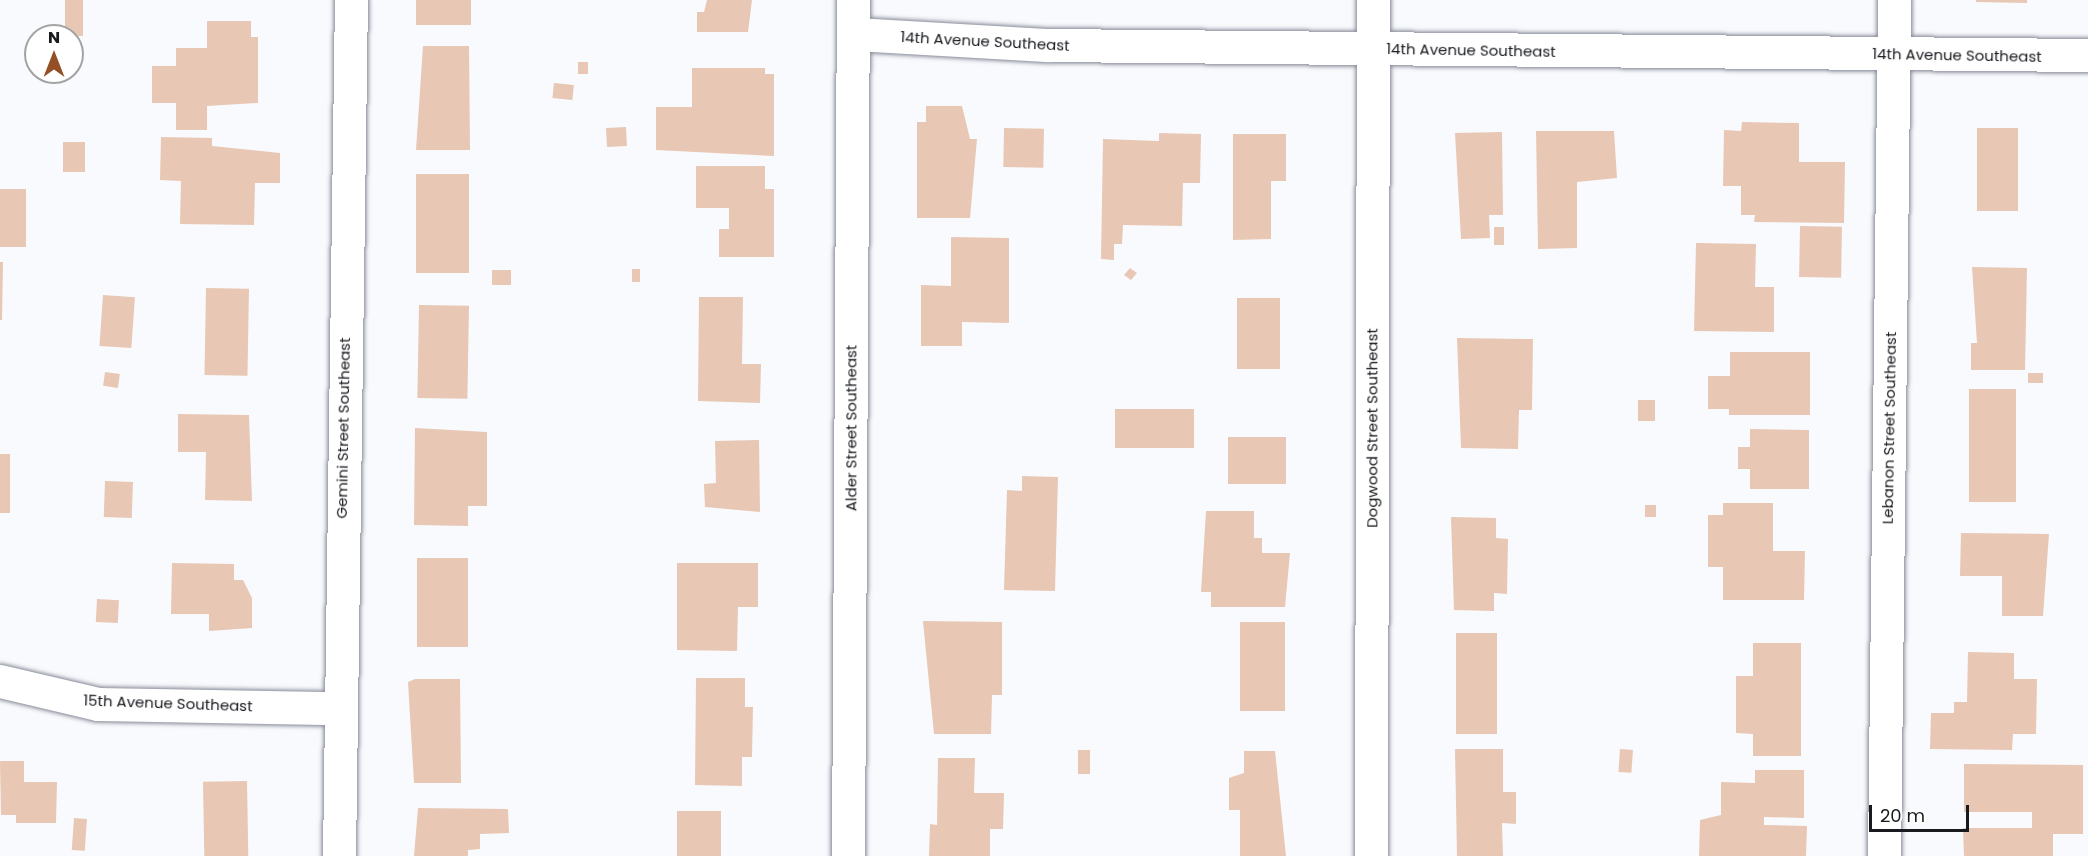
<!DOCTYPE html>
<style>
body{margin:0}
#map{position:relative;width:2088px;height:856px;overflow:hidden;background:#f9fafd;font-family:Poppins,sans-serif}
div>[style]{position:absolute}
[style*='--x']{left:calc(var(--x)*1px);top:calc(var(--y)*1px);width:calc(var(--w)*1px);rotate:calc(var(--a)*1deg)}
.building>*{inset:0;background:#e8c7b5;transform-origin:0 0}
.roads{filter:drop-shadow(0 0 2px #888c99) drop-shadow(0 0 2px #888c99)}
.minor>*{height:33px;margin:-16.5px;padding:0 16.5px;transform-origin:16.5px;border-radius:16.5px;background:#fff}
span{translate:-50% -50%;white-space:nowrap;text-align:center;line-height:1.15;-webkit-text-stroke:4.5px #fff;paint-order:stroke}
.street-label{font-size:15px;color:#181a1f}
.north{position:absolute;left:24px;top:24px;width:60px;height:60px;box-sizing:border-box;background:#fff;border:2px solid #a3a3a5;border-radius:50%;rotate:0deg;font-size:16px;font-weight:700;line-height:24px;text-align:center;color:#181a1f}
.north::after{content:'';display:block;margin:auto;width:21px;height:27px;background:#944f24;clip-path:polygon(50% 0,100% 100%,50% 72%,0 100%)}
.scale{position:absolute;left:1869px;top:805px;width:100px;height:27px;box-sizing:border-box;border:3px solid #181a1f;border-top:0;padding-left:8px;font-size:18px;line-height:21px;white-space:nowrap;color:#181a1f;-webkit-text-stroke:4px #fff;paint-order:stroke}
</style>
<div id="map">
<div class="building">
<i style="left:65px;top:0;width:18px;height:36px"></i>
<i style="left:416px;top:0;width:55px;height:25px"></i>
<i style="clip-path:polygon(707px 0,752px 0,748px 32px,697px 32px,697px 12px,704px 12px)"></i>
<i style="clip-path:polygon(1976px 0,2027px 0,2027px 3px,1976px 2px)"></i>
<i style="clip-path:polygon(207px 21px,251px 21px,251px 37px,258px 37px,258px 103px,207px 106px,207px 130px,176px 130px,176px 103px,152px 103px,152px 66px,176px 66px,176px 48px,207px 48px)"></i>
<i style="clip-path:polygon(423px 46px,469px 46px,470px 150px,416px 150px)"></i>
<i style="left:578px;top:62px;width:10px;height:12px"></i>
<i style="clip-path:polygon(692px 68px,765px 68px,765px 74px,774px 74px,774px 156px,656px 150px,656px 107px,692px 107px)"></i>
<i style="left:554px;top:83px;width:20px;height:15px;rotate:6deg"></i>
<i style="clip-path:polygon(926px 106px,962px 106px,970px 139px,977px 139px,970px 218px,917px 218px,917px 122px,926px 122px)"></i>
<i style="clip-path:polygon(1742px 122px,1799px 123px,1799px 162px,1845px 162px,1844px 223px,1754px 222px,1755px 215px,1741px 215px,1741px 186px,1723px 186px,1724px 130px,1741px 131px)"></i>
<i style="left:626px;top:127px;width:19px;height:20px;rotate:87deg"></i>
<i style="left:1004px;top:128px;width:40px;height:39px;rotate:1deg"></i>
<i style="left:1977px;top:128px;width:41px;height:83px"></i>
<i style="clip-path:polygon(1536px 131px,1614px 131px,1617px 178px,1577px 182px,1577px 248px,1538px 249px)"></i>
<i style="clip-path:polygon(1502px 132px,1503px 215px,1489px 215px,1490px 238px,1461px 239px,1455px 133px)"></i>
<i style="clip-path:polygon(1159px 133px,1201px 134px,1200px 183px,1183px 183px,1182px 226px,1123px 225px,1122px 244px,1114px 244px,1114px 260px,1101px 259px,1103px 139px,1159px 141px)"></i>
<i style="clip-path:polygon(1233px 134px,1286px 134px,1286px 181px,1271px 181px,1271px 239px,1233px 240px)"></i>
<i style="clip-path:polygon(161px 137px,212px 138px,212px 146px,280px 153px,280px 183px,255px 183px,254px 225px,180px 224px,181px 181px,160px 180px)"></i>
<i style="left:63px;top:142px;width:22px;height:30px"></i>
<i style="clip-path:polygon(696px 166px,765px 166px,765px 189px,774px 189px,774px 257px,719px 257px,719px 229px,729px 229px,729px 208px,696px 208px)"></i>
<i style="left:416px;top:174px;width:53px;height:99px"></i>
<i style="left:0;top:189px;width:26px;height:58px"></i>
<i style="left:1800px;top:226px;width:42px;height:51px;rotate:1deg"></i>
<i style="left:1494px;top:227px;width:10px;height:18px"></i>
<i style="clip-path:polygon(951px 237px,1009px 238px,1009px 323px,962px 322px,962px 346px,921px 346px,921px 285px,951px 286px)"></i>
<i style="clip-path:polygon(1696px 243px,1756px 244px,1755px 287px,1774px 287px,1774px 332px,1694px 331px)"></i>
<i style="clip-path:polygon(0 262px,3px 262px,2px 320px,0 320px)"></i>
<i style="clip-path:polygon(1972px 267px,2027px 268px,2025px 370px,1971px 370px,1971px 343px,1977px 343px)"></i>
<i style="clip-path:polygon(1130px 268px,1137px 273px,1131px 280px,1124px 275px)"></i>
<i style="left:632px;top:269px;width:8px;height:13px"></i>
<i style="left:492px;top:270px;width:19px;height:15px"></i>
<i style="left:206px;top:288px;width:43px;height:87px;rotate:1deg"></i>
<i style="left:103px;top:295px;width:32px;height:51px;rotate:4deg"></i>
<i style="clip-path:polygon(699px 297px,743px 297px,742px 364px,761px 364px,760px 403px,698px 401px)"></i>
<i style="left:1237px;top:298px;width:43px;height:71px"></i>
<i style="left:419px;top:305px;width:50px;height:93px;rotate:1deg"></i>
<i style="clip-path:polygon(1457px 338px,1533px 339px,1532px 410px,1519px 410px,1518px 449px,1461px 448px)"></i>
<i style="clip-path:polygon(1730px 352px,1810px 352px,1810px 415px,1729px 415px,1729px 409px,1708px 409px,1708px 376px,1730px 376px)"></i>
<i style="left:105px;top:372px;width:15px;height:14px;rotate:8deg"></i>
<i style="left:2028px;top:373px;width:15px;height:10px"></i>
<i style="left:1969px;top:389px;width:47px;height:113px"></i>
<i style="left:1638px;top:400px;width:17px;height:21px"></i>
<i style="left:1115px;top:409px;width:79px;height:39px"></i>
<i style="clip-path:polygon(178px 414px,249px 415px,252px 501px,205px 500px,206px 452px,178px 452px)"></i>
<i style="clip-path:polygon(415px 428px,487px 432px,487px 506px,468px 506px,468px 526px,414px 525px)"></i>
<i style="clip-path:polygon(1750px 429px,1809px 430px,1809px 489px,1750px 489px,1750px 469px,1738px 469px,1738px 447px,1750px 447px)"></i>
<i style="left:1228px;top:437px;width:58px;height:47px"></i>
<i style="clip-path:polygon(759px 440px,760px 512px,705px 507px,704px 484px,716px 483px,715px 441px)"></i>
<i style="left:0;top:454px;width:10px;height:59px"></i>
<i style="clip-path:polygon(1022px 476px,1058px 477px,1055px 591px,1004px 590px,1007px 490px,1022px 491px)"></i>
<i style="left:105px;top:481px;width:28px;height:36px;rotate:2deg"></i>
<i style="clip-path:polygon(1723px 503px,1773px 503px,1773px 551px,1805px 551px,1804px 600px,1723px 600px,1723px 567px,1708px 567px,1708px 515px,1723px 515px)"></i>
<i style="left:1645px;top:505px;width:11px;height:12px"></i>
<i style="clip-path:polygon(1206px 511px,1254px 511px,1254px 538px,1262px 538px,1262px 553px,1290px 553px,1285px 607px,1211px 607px,1211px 592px,1201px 592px)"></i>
<i style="clip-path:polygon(1451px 517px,1496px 518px,1496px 538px,1508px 539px,1507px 594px,1494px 593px,1494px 611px,1454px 610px)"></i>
<i style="clip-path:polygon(1961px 533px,2049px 534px,2043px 616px,2002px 616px,2002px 576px,1960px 576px)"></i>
<i style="left:417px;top:558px;width:51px;height:89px"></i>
<i style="clip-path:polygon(172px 563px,234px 564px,234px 580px,243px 580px,252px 598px,252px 628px,209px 631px,209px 614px,171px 614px)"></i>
<i style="clip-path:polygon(677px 563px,758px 563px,758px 607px,738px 607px,737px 651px,677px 650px)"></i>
<i style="left:97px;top:599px;width:22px;height:23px;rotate:3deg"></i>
<i style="clip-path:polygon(923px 621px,1002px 622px,1002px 695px,992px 695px,991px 734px,934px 734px)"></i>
<i style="left:1240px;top:622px;width:45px;height:89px"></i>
<i style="left:1456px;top:633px;width:41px;height:101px"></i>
<i style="clip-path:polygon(1753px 643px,1801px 643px,1801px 756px,1753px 756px,1753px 734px,1736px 733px,1736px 676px,1753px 676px)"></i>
<i style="clip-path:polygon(1968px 652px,2014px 653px,2014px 679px,2037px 679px,2036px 734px,2013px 734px,2012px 750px,1930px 749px,1931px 713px,1954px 713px,1954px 702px,1967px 702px)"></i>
<i style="clip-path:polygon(696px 678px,745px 678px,745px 707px,753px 707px,752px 757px,742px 757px,742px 786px,695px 785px)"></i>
<i style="clip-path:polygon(415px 679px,460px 679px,461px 783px,414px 783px,408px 682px)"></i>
<i style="clip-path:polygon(1455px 749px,1503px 749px,1503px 792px,1516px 792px,1516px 824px,1502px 823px,1503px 856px,1457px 856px)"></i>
<i style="left:1620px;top:749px;width:13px;height:23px;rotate:4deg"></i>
<i style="left:1078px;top:750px;width:12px;height:24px"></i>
<i style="clip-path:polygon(1244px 751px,1275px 751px,1286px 856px,1240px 856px,1240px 810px,1229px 810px,1229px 778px,1244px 773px)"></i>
<i style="clip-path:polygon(938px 758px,975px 758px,974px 793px,1004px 793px,1003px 829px,990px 829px,990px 856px,929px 856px,930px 824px,937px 825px)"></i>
<i style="clip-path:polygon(0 761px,24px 761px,24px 782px,57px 782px,56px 823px,16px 823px,16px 815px,1px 815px)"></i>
<i style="clip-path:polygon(1964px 764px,2083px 765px,2083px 834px,2053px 834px,2053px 856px,1964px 856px,1963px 828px,2032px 828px,2032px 812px,1964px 812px)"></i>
<i style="clip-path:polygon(1755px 770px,1804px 770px,1804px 818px,1764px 817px,1764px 825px,1807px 826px,1806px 856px,1699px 856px,1700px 820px,1721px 815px,1721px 782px,1755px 783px)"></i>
<i style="left:247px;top:781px;width:75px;height:44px;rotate:89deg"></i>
<i style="clip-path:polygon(418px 808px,508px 809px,509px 833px,480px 834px,480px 849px,468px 850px,468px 856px,414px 856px)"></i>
<i style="left:677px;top:811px;width:44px;height:45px"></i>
<i style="left:74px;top:818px;width:13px;height:32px;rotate:4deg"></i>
</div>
<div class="roads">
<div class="minor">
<i style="--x:854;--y:34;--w:193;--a:3.3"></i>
<i style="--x:1047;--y:45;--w:1041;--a:0.55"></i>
<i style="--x:0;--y:681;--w:101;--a:13.2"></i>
<i style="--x:98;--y:704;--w:240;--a:1"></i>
<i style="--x:339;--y:856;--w:856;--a:-89.2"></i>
<i style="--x:848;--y:856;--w:856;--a:-89.67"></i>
<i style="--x:1371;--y:856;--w:856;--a:-89.87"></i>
<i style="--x:1884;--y:856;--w:856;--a:-89.33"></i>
</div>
</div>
<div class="street-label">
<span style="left:985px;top:41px;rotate:3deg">14th Avenue Southeast</span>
<span style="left:1471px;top:50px;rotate:1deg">14th Avenue Southeast</span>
<span style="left:1957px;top:55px;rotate:1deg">14th Avenue Southeast</span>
<span style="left:343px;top:428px;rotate:-89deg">Gemini Street Southeast</span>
<span style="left:851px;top:428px;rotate:-90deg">Alder Street Southeast</span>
<span style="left:1372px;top:428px;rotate:-90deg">Dogwood Street Southeast</span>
<span style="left:1889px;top:428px;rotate:-89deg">Lebanon Street Southeast</span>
<span style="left:168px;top:703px;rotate:2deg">15th Avenue Southeast</span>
</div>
<div class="north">N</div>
<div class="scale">20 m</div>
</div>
